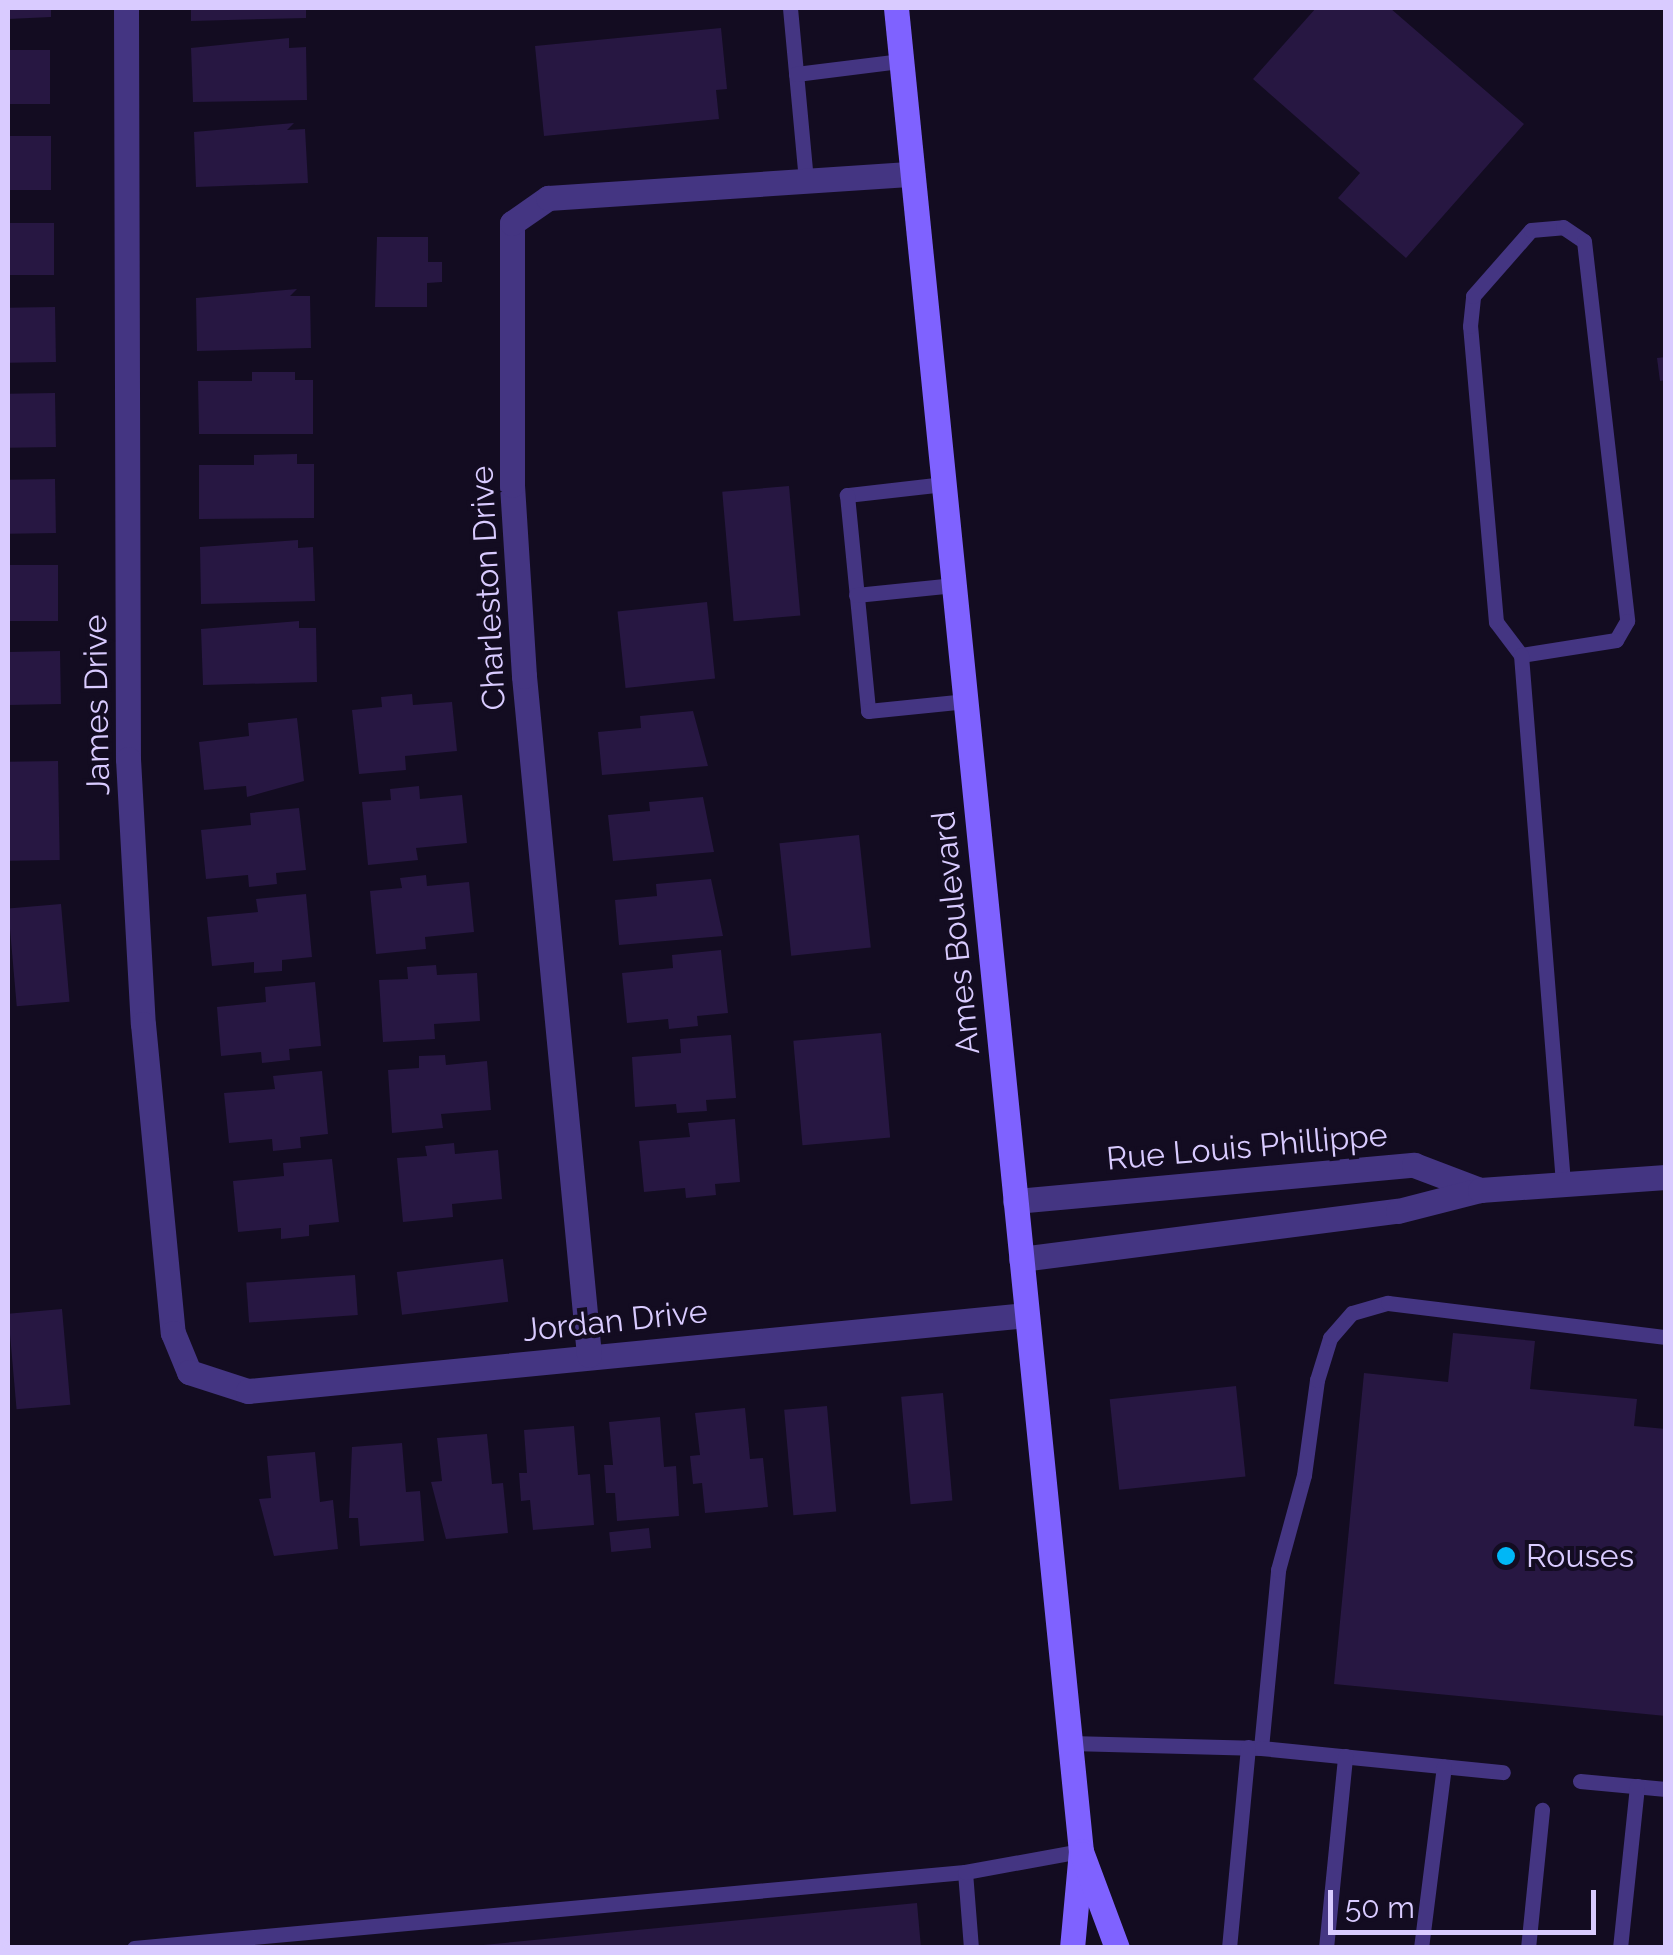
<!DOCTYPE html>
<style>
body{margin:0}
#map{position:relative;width:1673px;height:1955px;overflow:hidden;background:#130c21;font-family:Raleway,sans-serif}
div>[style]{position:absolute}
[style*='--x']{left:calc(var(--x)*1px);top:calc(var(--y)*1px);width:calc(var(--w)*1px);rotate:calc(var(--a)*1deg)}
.building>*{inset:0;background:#271742;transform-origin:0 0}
.lane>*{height:15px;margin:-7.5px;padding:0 7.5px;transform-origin:7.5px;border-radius:7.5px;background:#443582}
.street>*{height:25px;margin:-12.5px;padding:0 12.5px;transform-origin:12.5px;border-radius:12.5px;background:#443582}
.secondary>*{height:25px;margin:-12.5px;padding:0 12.5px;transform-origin:12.5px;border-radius:12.5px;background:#7f62ff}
.dots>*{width:28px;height:28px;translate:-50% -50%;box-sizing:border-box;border:5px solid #130c21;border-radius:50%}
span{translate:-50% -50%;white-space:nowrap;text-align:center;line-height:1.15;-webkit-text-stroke:8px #130c21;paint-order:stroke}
.street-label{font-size:32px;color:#d9cbff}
.poi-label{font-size:32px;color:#d9cbff}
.left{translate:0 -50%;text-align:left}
.frame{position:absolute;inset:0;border:10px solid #d9cbff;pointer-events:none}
.scale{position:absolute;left:1328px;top:1890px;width:268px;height:45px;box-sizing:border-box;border:5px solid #d9cbff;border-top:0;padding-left:12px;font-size:30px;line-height:35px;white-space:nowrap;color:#d9cbff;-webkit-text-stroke:8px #130c21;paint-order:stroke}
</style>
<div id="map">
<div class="building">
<i style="clip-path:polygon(8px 8px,51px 8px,51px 17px,8px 19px)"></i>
<i style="clip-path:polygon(191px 8px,306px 8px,306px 18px,191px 21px)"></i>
<i style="clip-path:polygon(1316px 8px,1390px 8px,1524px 124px,1406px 258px,1338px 198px,1360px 173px,1253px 79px)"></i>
<i style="clip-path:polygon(721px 28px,727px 89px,716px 90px,719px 119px,544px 136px,535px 46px)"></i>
<i style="clip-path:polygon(289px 38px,289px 48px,306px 47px,307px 100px,193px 102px,191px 48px)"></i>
<i style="left:8px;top:50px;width:42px;height:54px"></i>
<i style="clip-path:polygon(294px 123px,287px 130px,305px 129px,308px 183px,196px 187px,194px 132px)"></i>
<i style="left:8px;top:136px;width:43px;height:54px"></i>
<i style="left:8px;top:223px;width:46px;height:52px"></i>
<i style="clip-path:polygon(377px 237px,428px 237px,428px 262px,442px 262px,442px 282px,427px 283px,427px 307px,375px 307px)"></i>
<i style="clip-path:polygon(297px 289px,290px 296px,310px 296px,311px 348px,197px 351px,196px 298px)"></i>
<i style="left:55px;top:307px;width:55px;height:47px;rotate:89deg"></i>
<i style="clip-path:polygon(1666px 357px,1666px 380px,1660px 381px,1657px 358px)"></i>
<i style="clip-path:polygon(252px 372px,295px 372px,295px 380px,313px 380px,313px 434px,199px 434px,198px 381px,252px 381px)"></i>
<i style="left:55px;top:393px;width:54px;height:47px;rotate:89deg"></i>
<i style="clip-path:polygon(297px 454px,297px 464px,314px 464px,314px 518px,199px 519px,199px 465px,254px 465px,254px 455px)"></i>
<i style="left:55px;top:479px;width:54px;height:47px;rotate:89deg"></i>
<i style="left:789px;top:486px;width:130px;height:67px;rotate:85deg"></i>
<i style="clip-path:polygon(298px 540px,298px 548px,313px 547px,315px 601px,201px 604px,200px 547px)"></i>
<i style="left:8px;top:565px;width:50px;height:56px"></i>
<i style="left:707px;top:602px;width:77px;height:90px;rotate:84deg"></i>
<i style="clip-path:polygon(299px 621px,299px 628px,316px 628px,317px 682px,203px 685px,201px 629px)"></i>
<i style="left:60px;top:651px;width:53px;height:52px;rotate:89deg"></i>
<i style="clip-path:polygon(412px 694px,413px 705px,452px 702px,457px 751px,405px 756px,406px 770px,359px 774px,352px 710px,382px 707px,381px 697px)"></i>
<i style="clip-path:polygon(693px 711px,708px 766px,602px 775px,598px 732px,641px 728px,640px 716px)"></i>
<i style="clip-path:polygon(297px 718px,304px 781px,247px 797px,246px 786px,204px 790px,199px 742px,249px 736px,248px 723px)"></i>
<i style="left:58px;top:761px;width:99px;height:50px;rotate:89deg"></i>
<i style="clip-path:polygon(419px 786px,420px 799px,462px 795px,467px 843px,416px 848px,418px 860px,368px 865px,362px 802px,391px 800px,390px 789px)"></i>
<i style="clip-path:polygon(703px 797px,714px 852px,613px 861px,608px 815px,650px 811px,649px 802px)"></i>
<i style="clip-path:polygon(299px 808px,306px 870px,276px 873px,277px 884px,249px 887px,248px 875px,206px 879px,201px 830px,251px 825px,250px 813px)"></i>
<i style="left:859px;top:835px;width:113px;height:80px;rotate:84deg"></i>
<i style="clip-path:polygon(426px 875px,427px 886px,469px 882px,474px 932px,425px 937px,426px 949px,376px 954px,370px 891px,402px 888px,400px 878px)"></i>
<i style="clip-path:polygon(711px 879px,723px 936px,619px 945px,615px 900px,657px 896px,656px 884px)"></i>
<i style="clip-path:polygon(306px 894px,312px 957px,282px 960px,282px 971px,254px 973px,254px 962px,212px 966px,207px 917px,258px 912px,256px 899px)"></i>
<i style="left:61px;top:904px;width:98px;height:53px;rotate:85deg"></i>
<i style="clip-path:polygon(721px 950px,728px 1013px,697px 1016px,698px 1026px,669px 1029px,668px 1019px,627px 1023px,622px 973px,673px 968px,672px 955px)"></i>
<i style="clip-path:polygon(436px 965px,437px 975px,477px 973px,480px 1021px,434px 1024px,435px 1039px,383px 1042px,379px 980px,408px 979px,407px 967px)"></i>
<i style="clip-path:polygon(315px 982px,321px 1046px,289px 1049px,290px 1060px,262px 1063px,261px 1052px,221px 1056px,217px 1007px,266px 1002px,265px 987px)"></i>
<i style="left:881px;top:1033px;width:105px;height:88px;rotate:85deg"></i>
<i style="clip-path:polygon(731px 1035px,736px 1098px,706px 1100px,707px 1111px,677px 1113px,676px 1104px,635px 1107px,632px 1057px,681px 1053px,680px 1039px)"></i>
<i style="clip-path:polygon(445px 1055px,446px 1065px,487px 1061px,491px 1110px,441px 1114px,443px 1128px,392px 1133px,388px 1070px,419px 1068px,419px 1056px)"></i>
<i style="clip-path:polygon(322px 1071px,328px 1134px,300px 1137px,301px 1148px,273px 1151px,272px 1139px,229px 1143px,224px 1093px,275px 1089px,273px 1076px)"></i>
<i style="clip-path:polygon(735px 1119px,740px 1182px,715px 1184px,716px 1195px,686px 1198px,685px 1188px,644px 1192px,639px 1141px,690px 1137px,688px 1123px)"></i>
<i style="clip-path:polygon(454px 1143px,455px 1154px,498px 1150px,502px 1199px,452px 1204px,453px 1217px,403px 1222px,397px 1158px,427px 1156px,425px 1146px)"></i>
<i style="clip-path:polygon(332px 1159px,339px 1222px,309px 1225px,309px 1236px,281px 1239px,281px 1228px,238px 1232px,233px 1181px,284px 1176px,283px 1163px)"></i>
<i style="left:503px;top:1259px;width:43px;height:107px;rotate:83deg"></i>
<i style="left:355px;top:1275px;width:40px;height:109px;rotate:86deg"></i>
<i style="left:62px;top:1309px;width:96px;height:54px;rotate:85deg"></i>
<i style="clip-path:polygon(1453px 1333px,1535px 1341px,1530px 1389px,1637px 1399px,1634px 1426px,1666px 1429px,1666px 1716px,1334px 1684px,1364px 1373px,1448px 1382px)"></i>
<i style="left:1236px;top:1386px;width:91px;height:127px;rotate:84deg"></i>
<i style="left:943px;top:1393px;width:108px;height:42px;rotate:85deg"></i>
<i style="left:827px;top:1406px;width:106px;height:43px;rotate:85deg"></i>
<i style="clip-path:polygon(745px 1408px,750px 1459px,763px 1458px,768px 1507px,705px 1513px,702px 1483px,693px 1484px,690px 1456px,700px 1455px,695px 1413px)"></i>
<i style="clip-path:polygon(660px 1417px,664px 1467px,676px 1466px,679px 1516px,617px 1521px,615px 1493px,606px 1493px,604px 1465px,613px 1465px,609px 1422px)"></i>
<i style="clip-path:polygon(574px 1426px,578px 1475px,590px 1474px,594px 1525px,533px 1530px,530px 1500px,521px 1501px,519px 1473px,527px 1473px,524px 1430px)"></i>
<i style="clip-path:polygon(487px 1434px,492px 1484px,503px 1483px,508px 1533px,446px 1539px,431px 1482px,442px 1481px,437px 1438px)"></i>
<i style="clip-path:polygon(402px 1443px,406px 1492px,420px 1491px,424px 1541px,360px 1546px,358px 1518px,349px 1518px,352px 1447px)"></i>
<i style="clip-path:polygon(315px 1452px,320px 1502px,333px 1500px,338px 1549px,274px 1556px,259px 1499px,271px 1498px,267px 1456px)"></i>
<i style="left:649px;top:1528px;width:20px;height:40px;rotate:84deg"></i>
<i style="clip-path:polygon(917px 1903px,921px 1948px,484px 1948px,483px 1945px)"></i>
</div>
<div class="lane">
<i style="--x:790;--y:8;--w:174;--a:84.7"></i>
<i style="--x:796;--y:74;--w:106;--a:-7.1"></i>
<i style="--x:944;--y:484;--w:98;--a:173.5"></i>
<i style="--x:847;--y:495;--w:217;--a:84.4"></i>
<i style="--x:868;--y:711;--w:99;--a:-5.8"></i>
<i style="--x:856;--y:595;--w:99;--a:-5.8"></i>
<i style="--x:1521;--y:655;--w:41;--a:-127.1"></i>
<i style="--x:1496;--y:622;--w:297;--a:-95"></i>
<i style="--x:1470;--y:326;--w:30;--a:-84"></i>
<i style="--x:1473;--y:296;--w:88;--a:-48.7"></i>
<i style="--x:1531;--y:230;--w:32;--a:-5"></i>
<i style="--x:1563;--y:227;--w:25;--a:34"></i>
<i style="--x:1584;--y:241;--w:382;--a:83.5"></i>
<i style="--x:1627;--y:621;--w:22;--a:120"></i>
<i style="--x:1616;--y:640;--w:96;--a:171"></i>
<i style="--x:1521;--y:655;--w:530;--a:85.45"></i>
<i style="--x:1070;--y:1743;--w:191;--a:1.5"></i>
<i style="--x:1261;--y:1748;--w:179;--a:-84.5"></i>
<i style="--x:1278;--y:1570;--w:98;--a:-74.7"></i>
<i style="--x:1304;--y:1475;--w:96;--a:-82.2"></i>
<i style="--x:1317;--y:1380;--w:44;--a:-72.8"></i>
<i style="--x:1330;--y:1338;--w:33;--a:-49"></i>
<i style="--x:1352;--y:1313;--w:37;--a:-16"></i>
<i style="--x:1388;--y:1303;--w:280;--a:7"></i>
<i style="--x:1261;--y:1748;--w:243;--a:5.7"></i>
<i style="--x:1580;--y:1781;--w:86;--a:5.3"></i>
<i style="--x:134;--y:1948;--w:834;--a:-5.23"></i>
<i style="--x:971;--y:1948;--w:76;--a:-94.5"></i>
<i style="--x:965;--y:1872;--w:118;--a:-10.3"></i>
<i style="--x:1229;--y:1948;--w:202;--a:-84.6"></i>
<i style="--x:1326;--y:1948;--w:193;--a:-84.3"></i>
<i style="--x:1421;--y:1948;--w:183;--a:-82.8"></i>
<i style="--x:1528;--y:1948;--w:139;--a:-84.2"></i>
<i style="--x:1620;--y:1948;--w:163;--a:-84"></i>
</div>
<div class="street">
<i style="--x:126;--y:8;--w:751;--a:89.85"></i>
<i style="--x:128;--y:759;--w:265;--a:86.8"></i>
<i style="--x:143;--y:1024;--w:310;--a:84.5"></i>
<i style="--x:173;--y:1333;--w:42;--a:67.7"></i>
<i style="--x:189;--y:1372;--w:62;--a:17.9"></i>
<i style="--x:248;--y:1391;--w:782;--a:-5.58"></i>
<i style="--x:1015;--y:1201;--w:401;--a:-5.2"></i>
<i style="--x:1414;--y:1165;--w:71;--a:20.7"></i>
<i style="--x:1021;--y:1259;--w:380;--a:-7.3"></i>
<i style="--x:1398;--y:1211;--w:85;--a:-14.4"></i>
<i style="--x:1480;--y:1190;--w:186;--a:-4"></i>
<i style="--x:589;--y:1355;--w:682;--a:-95.47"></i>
<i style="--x:524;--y:676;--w:191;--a:-93.6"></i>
<i style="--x:512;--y:485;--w:262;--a:-90"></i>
<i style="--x:512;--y:223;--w:44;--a:-34.8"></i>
<i style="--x:548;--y:198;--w:365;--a:-3.8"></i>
</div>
<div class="secondary">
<i style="--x:896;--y:8;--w:1852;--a:84.27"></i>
<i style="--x:1081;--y:1851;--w:97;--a:95.3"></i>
<i style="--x:1082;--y:1854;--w:100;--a:69.6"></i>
</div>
<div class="dots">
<i style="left:1506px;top:1556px;background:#00b7f6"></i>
</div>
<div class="street-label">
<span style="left:488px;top:588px;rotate:-93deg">Charleston Drive</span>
<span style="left:97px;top:705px;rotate:-91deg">James Drive</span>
<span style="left:956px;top:933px;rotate:-96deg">Ames Boulevard</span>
<span style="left:1247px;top:1147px;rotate:-5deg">Rue Louis Phillippe</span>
<span style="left:615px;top:1321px;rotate:-6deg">Jordan Drive</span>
</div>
<div class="poi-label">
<span class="left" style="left:1526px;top:1556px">Rouses</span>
</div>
<div class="frame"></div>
<div class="scale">50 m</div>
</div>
